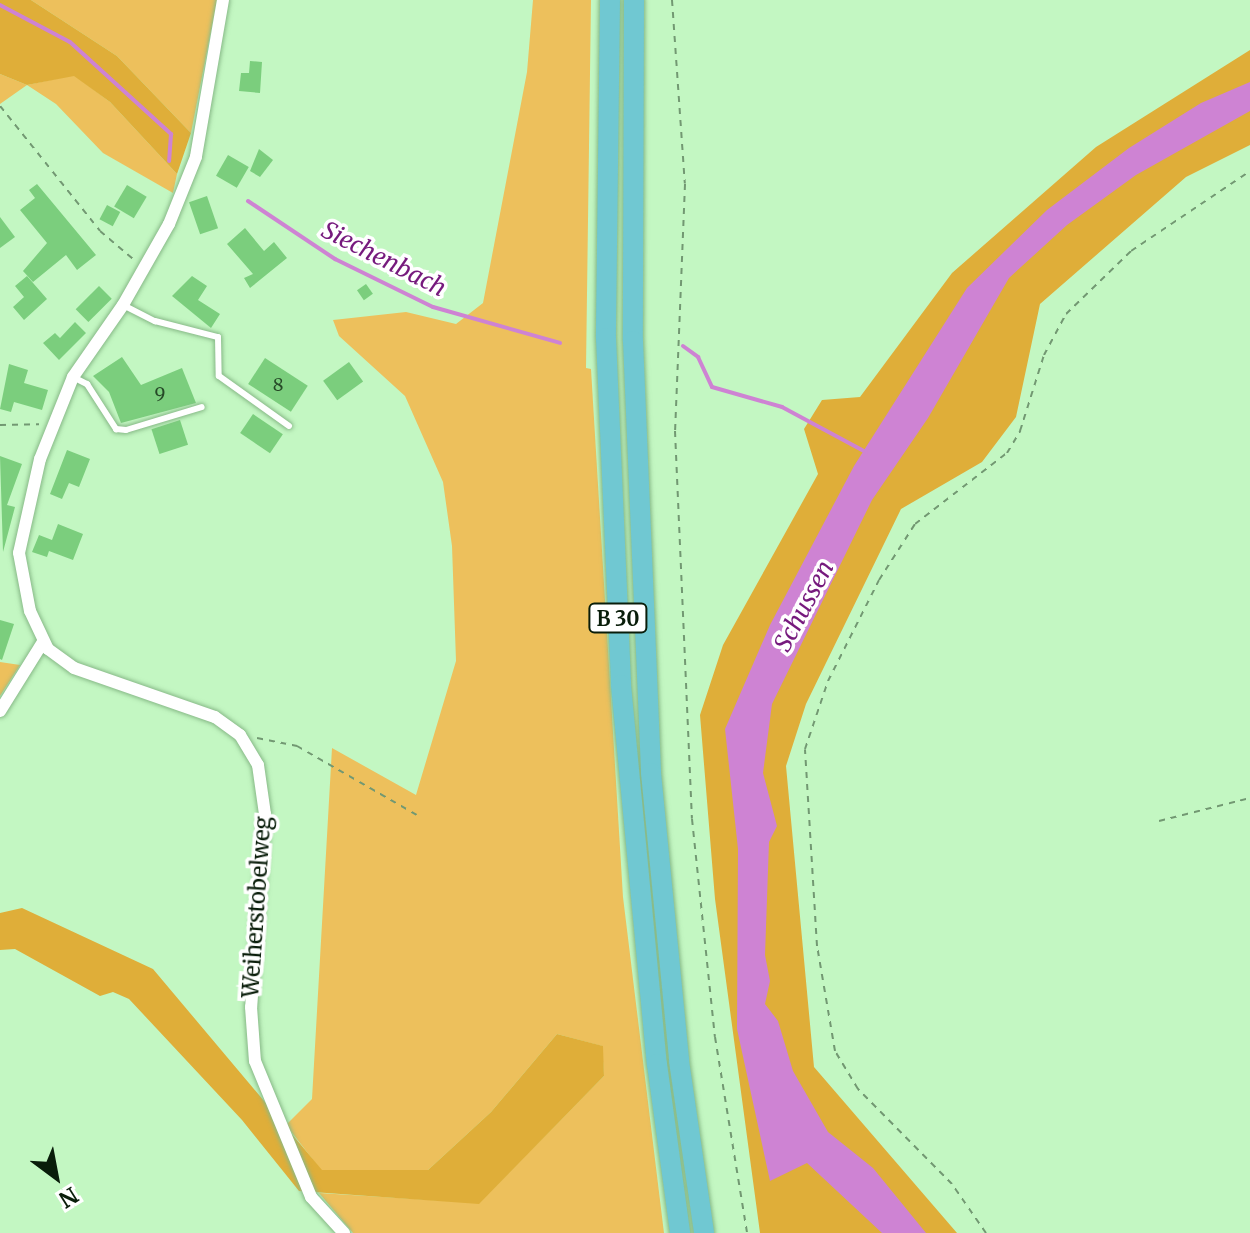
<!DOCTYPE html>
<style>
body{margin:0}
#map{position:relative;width:1250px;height:1233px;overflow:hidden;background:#c3f7c2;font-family:Merriweather,serif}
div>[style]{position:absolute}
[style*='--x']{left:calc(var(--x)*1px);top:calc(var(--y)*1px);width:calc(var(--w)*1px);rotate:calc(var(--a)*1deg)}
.green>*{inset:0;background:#edc05c}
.forest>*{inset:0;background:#dfae39}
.water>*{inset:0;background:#ce83d3}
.stream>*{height:4px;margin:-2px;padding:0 2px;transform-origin:2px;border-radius:2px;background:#ce83d3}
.building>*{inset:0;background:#7bce7d;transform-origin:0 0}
.path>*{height:2px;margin-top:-1px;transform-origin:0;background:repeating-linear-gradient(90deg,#729872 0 6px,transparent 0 12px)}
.roads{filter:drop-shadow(0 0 2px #87b987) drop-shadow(0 0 2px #87b987)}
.service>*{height:6px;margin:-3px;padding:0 3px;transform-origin:3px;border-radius:3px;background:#fff}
.minor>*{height:12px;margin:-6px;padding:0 6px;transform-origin:6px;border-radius:6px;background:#fff}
.trunk>*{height:20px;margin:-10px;padding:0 10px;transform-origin:10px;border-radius:10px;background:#70c8d2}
span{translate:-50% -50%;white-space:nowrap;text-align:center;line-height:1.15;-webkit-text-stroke:7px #fff;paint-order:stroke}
.number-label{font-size:18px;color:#264927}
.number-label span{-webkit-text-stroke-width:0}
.shield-label span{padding:2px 6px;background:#fff;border:2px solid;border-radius:6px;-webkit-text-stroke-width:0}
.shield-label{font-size:20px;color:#091d0a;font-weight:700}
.street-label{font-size:22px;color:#091d0a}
.water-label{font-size:24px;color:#761a7d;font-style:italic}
.north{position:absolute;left:16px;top:1137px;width:80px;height:80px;-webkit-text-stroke:6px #fff;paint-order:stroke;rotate:148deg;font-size:22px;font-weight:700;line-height:32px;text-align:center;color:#091d0a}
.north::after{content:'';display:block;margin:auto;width:28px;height:36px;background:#091d0a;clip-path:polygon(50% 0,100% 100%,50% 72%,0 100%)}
</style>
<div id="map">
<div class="green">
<i style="clip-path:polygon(31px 0,217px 0,191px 133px,117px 56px)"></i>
<i style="clip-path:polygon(533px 0,591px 0,586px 368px,591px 369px,623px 897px,664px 1233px,353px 1233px,319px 1193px,479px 1203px,604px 1076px,602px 1046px,557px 1034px,491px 1112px,428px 1170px,321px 1170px,286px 1125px,312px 1099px,332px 748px,416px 795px,456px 661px,452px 546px,443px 482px,405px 396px,339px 336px,333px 320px,406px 312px,456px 324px,483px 303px,527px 72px)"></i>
<i style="clip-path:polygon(0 74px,27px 85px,74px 75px,110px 102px,177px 174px,173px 193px,103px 153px,56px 104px,27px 85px,0 104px)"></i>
<i style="clip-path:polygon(0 662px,20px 665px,0 696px)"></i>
</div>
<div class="forest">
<i style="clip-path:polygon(0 0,31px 0,117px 56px,191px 133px,177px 174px,110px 102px,74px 76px,27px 85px,0 74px)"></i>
<i style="clip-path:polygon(1250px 50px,1250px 145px,1186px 177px,1040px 304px,1016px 417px,982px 462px,901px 509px,806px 704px,786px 766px,814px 1067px,957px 1233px,760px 1233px,715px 899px,700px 715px,723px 645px,818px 474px,804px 429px,822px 400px,860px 397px,952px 273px,1096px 147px)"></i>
<i style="clip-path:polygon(22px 908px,153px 969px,322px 1170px,428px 1170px,491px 1112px,557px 1034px,603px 1046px,604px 1076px,479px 1204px,299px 1191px,242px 1120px,129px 999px,113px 992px,100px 996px,15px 949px,0 950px,0 913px)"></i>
</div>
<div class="water">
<i style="clip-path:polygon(1250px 82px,1250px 111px,1136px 175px,1067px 225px,1009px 278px,928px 418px,872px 500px,772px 704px,763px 773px,777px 826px,769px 842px,765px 955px,770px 981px,765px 1004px,778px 1021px,793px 1071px,828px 1132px,873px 1168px,926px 1233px,882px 1233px,807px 1163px,770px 1181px,737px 1029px,738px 849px,725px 729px,770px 625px,854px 466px,967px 288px,1047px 210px,1129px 148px,1201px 103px)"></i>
</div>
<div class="stream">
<i style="--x:0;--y:5;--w:79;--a:27.9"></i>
<i style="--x:70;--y:42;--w:137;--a:42.3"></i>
<i style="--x:171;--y:134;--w:27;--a:94"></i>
<i style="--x:248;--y:201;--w:105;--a:33.7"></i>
<i style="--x:335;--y:259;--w:109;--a:26.1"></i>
<i style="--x:433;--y:307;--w:132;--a:15.8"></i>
<i style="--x:683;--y:346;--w:19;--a:36"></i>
<i style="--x:698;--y:357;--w:33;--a:65"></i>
<i style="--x:712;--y:387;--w:73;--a:15.9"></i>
<i style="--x:782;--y:407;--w:95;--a:28.2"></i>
</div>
<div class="building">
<i style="clip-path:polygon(250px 61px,262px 62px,260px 93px,239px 91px,241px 73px,249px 73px)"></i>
<i style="clip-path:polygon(259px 149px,273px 160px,260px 177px,250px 171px)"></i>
<i style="left:228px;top:155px;width:24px;height:24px;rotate:30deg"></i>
<i style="clip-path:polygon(37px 184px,96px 255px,77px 270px,66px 255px,33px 282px,23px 271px,47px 243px,20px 210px,35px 198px,29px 190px)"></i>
<i style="left:127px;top:185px;width:23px;height:25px;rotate:31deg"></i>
<i style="left:207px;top:196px;width:34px;height:19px;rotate:71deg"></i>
<i style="left:107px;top:205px;width:15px;height:16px;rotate:28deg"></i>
<i style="clip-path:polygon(0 217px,15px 237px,0 248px)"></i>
<i style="clip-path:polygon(245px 228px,264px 251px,274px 242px,287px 258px,250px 288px,244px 278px,253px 274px,227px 244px)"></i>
<i style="clip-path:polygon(27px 276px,47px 299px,24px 320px,13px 307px,24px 297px,15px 286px)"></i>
<i style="clip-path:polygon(192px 276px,207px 286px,198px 300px,220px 314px,211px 328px,172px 296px)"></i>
<i style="left:366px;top:284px;width:12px;height:11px;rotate:55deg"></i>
<i style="left:99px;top:286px;width:18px;height:33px;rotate:45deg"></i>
<i style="clip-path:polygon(75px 322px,86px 333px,59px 360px,43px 343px,55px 333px,60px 338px)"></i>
<i style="clip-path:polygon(122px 357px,141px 385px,182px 368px,196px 403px,121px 423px,109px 392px,93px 376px)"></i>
<i style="left:265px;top:358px;width:51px;height:31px;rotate:33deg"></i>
<i style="left:349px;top:362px;width:24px;height:32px;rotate:54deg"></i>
<i style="clip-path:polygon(9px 364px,28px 370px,24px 383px,48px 390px,42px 410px,14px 402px,11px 412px,0 409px)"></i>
<i style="left:253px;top:414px;width:36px;height:23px;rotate:34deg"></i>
<i style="left:180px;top:420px;width:26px;height:30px;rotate:72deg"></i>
<i style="clip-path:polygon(67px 450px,90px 459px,79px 487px,69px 483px,62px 499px,50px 494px)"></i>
<i style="clip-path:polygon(0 456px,22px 464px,7px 505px,15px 507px,3px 552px)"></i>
<i style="clip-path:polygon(58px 524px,83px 534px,73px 560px,49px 551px,47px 557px,32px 552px,39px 535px,52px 540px)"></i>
<i style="clip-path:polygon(0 620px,14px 624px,2px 660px,0 659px)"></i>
</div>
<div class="path">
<i style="--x:672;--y:0;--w:184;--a:86"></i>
<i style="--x:685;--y:184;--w:247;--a:92.3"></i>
<i style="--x:675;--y:431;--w:388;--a:87.5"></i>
<i style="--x:692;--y:819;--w:219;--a:84"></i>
<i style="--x:715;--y:1037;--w:199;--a:80.7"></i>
<i style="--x:0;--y:106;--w:160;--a:51.3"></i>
<i style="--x:100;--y:231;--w:43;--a:40.3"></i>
<i style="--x:0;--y:425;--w:39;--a:-1"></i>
<i style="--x:257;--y:738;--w:41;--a:11.3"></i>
<i style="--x:297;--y:746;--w:138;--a:29.9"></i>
<i style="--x:1159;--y:821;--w:94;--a:-14.2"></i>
<i style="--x:986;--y:1233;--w:60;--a:-124.8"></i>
<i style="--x:952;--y:1184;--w:134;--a:-134.7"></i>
<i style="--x:858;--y:1089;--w:44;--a:-121.2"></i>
<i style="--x:835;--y:1051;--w:107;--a:-99.7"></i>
<i style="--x:817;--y:946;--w:197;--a:-93.5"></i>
<i style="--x:805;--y:749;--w:72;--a:-71.3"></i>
<i style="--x:828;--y:681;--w:113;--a:-63.2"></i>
<i style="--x:879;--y:580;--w:67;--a:-57.3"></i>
<i style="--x:915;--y:524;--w:116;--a:-37.7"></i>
<i style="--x:1007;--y:453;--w:26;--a:-59"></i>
<i style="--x:1020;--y:431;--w:80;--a:-72.5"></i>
<i style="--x:1044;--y:355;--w:47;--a:-61.8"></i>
<i style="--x:1066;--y:314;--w:91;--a:-44.1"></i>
<i style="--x:1131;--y:251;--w:143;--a:-33.9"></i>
</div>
<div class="roads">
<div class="service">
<i style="--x:123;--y:305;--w:36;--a:27"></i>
<i style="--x:155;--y:321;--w:65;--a:14.3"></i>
<i style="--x:218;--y:337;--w:39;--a:89"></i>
<i style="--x:219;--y:376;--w:86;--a:35.5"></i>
<i style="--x:73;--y:377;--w:16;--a:27"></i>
<i style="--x:87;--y:384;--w:54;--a:57.2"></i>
<i style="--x:116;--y:429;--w:10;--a:6"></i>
<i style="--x:126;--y:430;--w:79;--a:-16.8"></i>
</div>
<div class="minor">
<i style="--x:223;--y:0;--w:159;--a:99.8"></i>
<i style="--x:196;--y:157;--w:72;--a:111.9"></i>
<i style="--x:169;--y:224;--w:93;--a:119.6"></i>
<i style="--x:123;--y:305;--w:88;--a:124.8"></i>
<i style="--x:73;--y:377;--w:88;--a:111.9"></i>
<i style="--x:40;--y:459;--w:96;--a:102.6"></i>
<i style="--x:19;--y:553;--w:59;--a:79.3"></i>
<i style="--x:30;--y:611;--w:42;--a:64.7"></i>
<i style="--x:48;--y:649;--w:32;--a:36"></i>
<i style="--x:74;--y:668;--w:149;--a:19.2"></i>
<i style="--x:215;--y:717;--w:31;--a:36"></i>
<i style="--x:240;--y:735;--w:35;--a:59"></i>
<i style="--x:258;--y:765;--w:49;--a:81.9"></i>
<i style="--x:265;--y:814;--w:194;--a:94.1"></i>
<i style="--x:251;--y:1007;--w:54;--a:85.8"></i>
<i style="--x:255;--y:1061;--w:147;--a:67.6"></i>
<i style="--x:311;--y:1197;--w:49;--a:47.5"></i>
<i style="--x:0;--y:711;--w:81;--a:-58.1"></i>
</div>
<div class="trunk">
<i style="--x:610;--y:0;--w:338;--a:90.7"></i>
<i style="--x:606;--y:338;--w:347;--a:87.5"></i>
<i style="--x:621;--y:685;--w:381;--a:84.6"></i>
<i style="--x:657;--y:1064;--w:171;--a:82.2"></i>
<i style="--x:634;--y:0;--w:341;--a:90.2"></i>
<i style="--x:633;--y:341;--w:432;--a:87.6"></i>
<i style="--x:651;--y:773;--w:289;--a:84.4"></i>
<i style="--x:679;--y:1061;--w:174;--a:81.7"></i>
</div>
</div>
<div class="number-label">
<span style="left:278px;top:385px">8</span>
<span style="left:160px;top:394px">9</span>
</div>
<div class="shield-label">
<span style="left:618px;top:618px">B 30</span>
</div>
<div class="street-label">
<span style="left:257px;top:907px;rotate:-86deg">Weiherstobelweg</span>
</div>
<div class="water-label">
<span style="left:384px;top:259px;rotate:27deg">Siechenbach</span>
<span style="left:804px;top:606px;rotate:-62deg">Schussen</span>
</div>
<div class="north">N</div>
</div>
